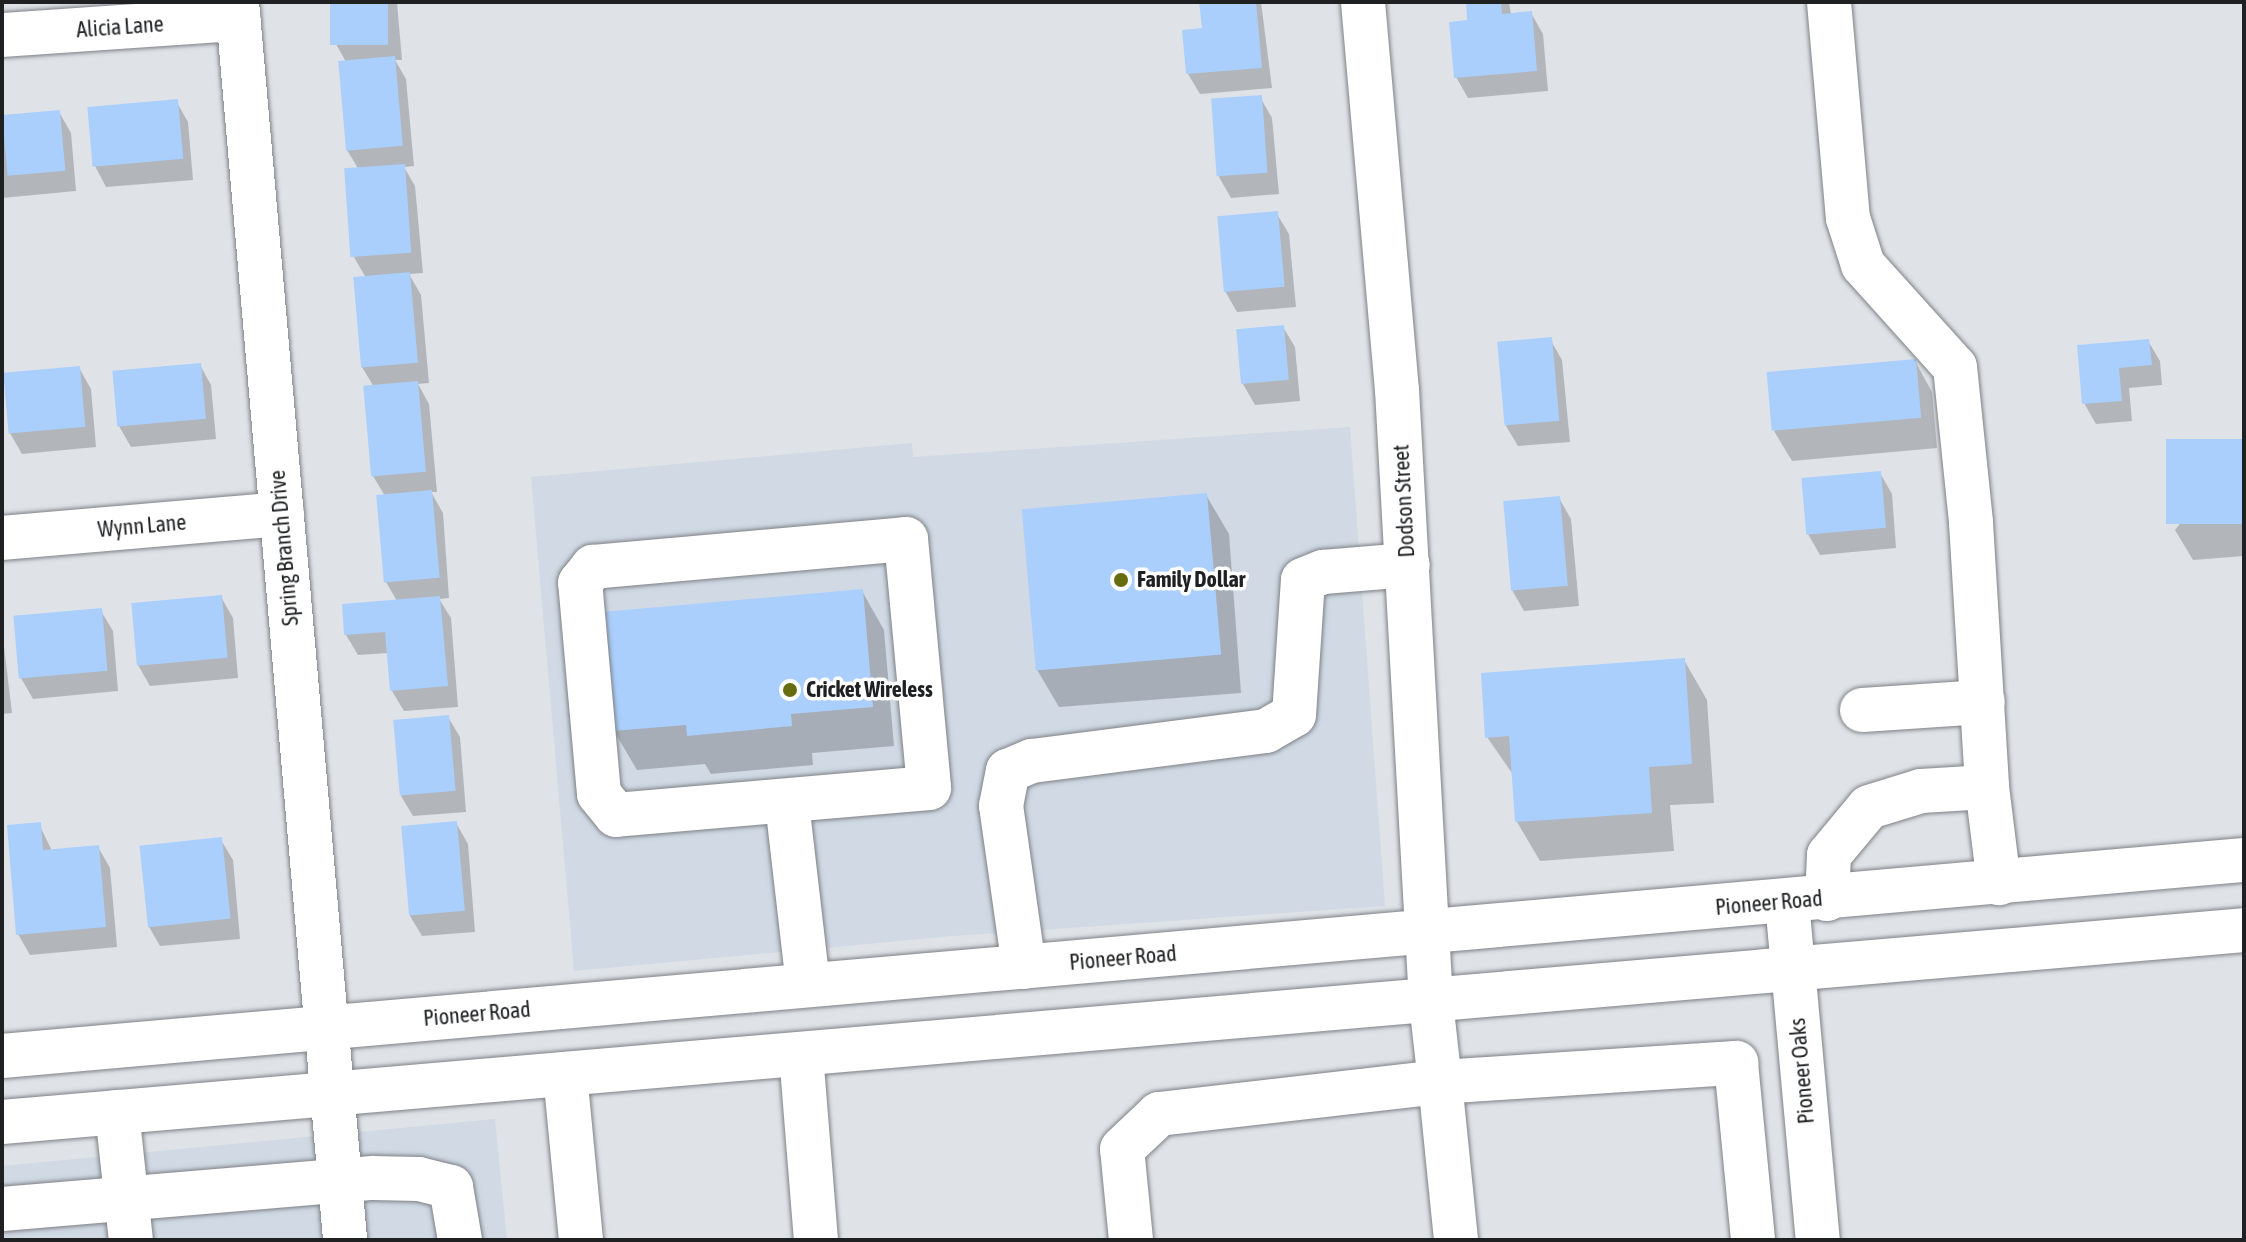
<!DOCTYPE html>
<style>
body{margin:0}
#map{position:relative;width:2246px;height:1242px;overflow:hidden;background:#dfe3e8;font-family:"Asap Condensed",sans-serif}
div>[style]{position:absolute}
[style*='--x']{left:calc(var(--x)*1px);top:calc(var(--y)*1px);width:calc(var(--w)*1px);rotate:calc(var(--a)*1deg)}
.built>*{inset:0;background:#d0d9e4}
.shadow>*{inset:0;background:#0003}
.building>*{inset:0;background:#abcffd;transform-origin:0 0}
.roads{filter:drop-shadow(0 0 2px #7e8186) drop-shadow(0 0 2px #7e8186)}
.minor>*{height:44px;margin:-22px;padding:0 22px;transform-origin:22px;border-radius:22px;background:#fff}
.major>*{height:44px;margin:-22px;padding:0 22px;transform-origin:22px;border-radius:22px;background:#fff}
.dots>*{width:22px;height:22px;translate:-50% -50%;box-sizing:border-box;border:4px solid #fff;border-radius:50%}
span{translate:-50% -50%;white-space:nowrap;text-align:center;line-height:1.15;-webkit-text-stroke:7px #fff;paint-order:stroke}
.street-label{font-size:22px;color:#1f2022}
.poi-label{font-size:22px;color:#1f2022;font-weight:700}
.left{translate:0 -50%;text-align:left}
.frame{position:absolute;inset:0;border:4px solid #1f2022;pointer-events:none}
</style>
<div id="map">
<div class="built">
<i style="clip-path:polygon(1350px 427px,1385px 906px,953px 936px,574px 971px,531px 477px,912px 443px,913px 457px)"></i>
<i style="clip-path:polygon(495px 1119px,507px 1240px,2px 1240px,2px 1166px)"></i>
</div>
<div class="shadow">
<i style="clip-path:polygon(332px 2px,397px 2px,402px 60px,395px 60px,406px 79px,414px 166px,404px 167px,415px 186px,423px 273px,409px 274px,421px 295px,429px 383px,418px 384px,429px 404px,437px 492px,431px 492px,443px 513px,449px 598px,439px 599px,451px 618px,458px 707px,404px 711px,392px 691px,389px 653px,358px 655px,346px 635px,397px 601px,386px 582px,385px 496px,373px 476px,374px 387px,362px 367px,366px 278px,354px 257px,359px 170px,347px 150px,346px 62px,336px 44px)"></i>
<i style="clip-path:polygon(1201px 2px,1261px 2px,1272px 88px,1200px 94px,1188px 74px,1204px 30px)"></i>
<i style="clip-path:polygon(1468px 2px,1509px 2px,1511px 15px,1531px 13px,1543px 34px,1548px 91px,1468px 98px,1456px 77px,1469px 22px)"></i>
<i style="clip-path:polygon(1260px 97px,1272px 118px,1279px 194px,1231px 198px,1219px 177px)"></i>
<i style="clip-path:polygon(176px 101px,188px 122px,193px 180px,106px 187px,95px 166px)"></i>
<i style="clip-path:polygon(59px 112px,71px 133px,76px 191px,2px 198px,2px 117px)"></i>
<i style="clip-path:polygon(1277px 214px,1289px 234px,1296px 307px,1237px 312px,1225px 291px)"></i>
<i style="clip-path:polygon(1283px 327px,1295px 347px,1300px 401px,1255px 405px,1243px 384px)"></i>
<i style="clip-path:polygon(1550px 339px,1562px 360px,1570px 442px,1518px 446px,1506px 426px)"></i>
<i style="clip-path:polygon(2148px 341px,2160px 361px,2162px 385px,2129px 388px,2132px 421px,2096px 424px,2084px 403px,2079px 347px)"></i>
<i style="clip-path:polygon(1915px 361px,1932px 392px,1937px 448px,1792px 461px,1774px 431px)"></i>
<i style="clip-path:polygon(200px 365px,211px 385px,216px 439px,131px 447px,119px 426px)"></i>
<i style="clip-path:polygon(79px 368px,91px 389px,96px 447px,22px 454px,10px 433px,5px 374px)"></i>
<i style="clip-path:polygon(2244px 441px,2244px 556px,2193px 560px,2175px 530px)"></i>
<i style="clip-path:polygon(1880px 473px,1892px 494px,1896px 548px,1820px 555px,1808px 534px)"></i>
<i style="clip-path:polygon(1206px 495px,1229px 534px,1241px 693px,1059px 707px,1036px 668px)"></i>
<i style="clip-path:polygon(1559px 498px,1571px 519px,1579px 606px,1524px 611px,1512px 590px)"></i>
<i style="clip-path:polygon(862px 591px,884px 630px,894px 746px,812px 753px,813px 765px,711px 774px,705px 764px,637px 770px,614px 731px)"></i>
<i style="clip-path:polygon(221px 597px,233px 618px,238px 678px,150px 686px,138px 665px)"></i>
<i style="clip-path:polygon(101px 611px,113px 631px,118px 691px,33px 699px,21px 678px)"></i>
<i style="clip-path:polygon(2px 630px,12px 713px,2px 714px)"></i>
<i style="clip-path:polygon(1684px 660px,1707px 700px,1714px 803px,1670px 805px,1674px 851px,1540px 861px,1517px 822px,1514px 776px,1487px 737px)"></i>
<i style="clip-path:polygon(448px 717px,460px 737px,466px 812px,413px 816px,401px 796px)"></i>
<i style="clip-path:polygon(456px 823px,468px 844px,475px 932px,422px 936px,410px 916px)"></i>
<i style="clip-path:polygon(39px 824px,52px 851px,98px 847px,110px 868px,117px 947px,30px 955px,18px 934px)"></i>
<i style="clip-path:polygon(221px 840px,233px 860px,240px 939px,160px 946px,148px 925px)"></i>
</div>
<div class="building">
<i style="left:330px;top:2px;width:58px;height:43px"></i>
<i style="clip-path:polygon(1199px 2px,1256px 2px,1262px 68px,1186px 74px,1182px 30px,1202px 28px)"></i>
<i style="clip-path:polygon(1466px 2px,1501px 2px,1502px 14px,1532px 11px,1537px 71px,1454px 78px,1449px 22px,1467px 20px)"></i>
<i style="left:395px;top:56px;width:90px;height:57px;rotate:85deg"></i>
<i style="left:1262px;top:95px;width:78px;height:51px;rotate:86deg"></i>
<i style="left:178px;top:99px;width:60px;height:91px;rotate:85deg"></i>
<i style="left:60px;top:110px;width:61px;height:58px;rotate:85deg"></i>
<i style="left:405px;top:164px;width:89px;height:61px;rotate:86deg"></i>
<i style="left:1278px;top:211px;width:76px;height:61px;rotate:85deg"></i>
<i style="left:410px;top:272px;width:91px;height:57px;rotate:85deg"></i>
<i style="left:1284px;top:325px;width:55px;height:48px;rotate:85deg"></i>
<i style="left:1552px;top:337px;width:84px;height:55px;rotate:85deg"></i>
<i style="clip-path:polygon(2149px 339px,2152px 365px,2119px 368px,2122px 401px,2082px 404px,2077px 345px)"></i>
<i style="left:1916px;top:359px;width:59px;height:150px;rotate:85deg"></i>
<i style="left:201px;top:363px;width:56px;height:89px;rotate:85deg"></i>
<i style="left:80px;top:366px;width:61px;height:77px;rotate:85deg"></i>
<i style="left:418px;top:381px;width:91px;height:55px;rotate:85deg"></i>
<i style="left:2244px;top:439px;width:85px;height:78px;rotate:90deg"></i>
<i style="left:1881px;top:471px;width:57px;height:80px;rotate:85deg"></i>
<i style="left:432px;top:490px;width:88px;height:56px;rotate:85deg"></i>
<i style="left:1207px;top:493px;width:162px;height:186px;rotate:85deg"></i>
<i style="left:1560px;top:496px;width:90px;height:57px;rotate:85deg"></i>
<i style="clip-path:polygon(863px 589px,873px 707px,791px 714px,792px 726px,687px 736px,686px 725px,612px 731px,602px 612px)"></i>
<i style="left:222px;top:595px;width:63px;height:91px;rotate:85deg"></i>
<i style="clip-path:polygon(440px 596px,448px 686px,390px 691px,385px 632px,344px 635px,342px 604px)"></i>
<i style="left:102px;top:608px;width:63px;height:89px;rotate:85deg"></i>
<i style="clip-path:polygon(1685px 658px,1692px 764px,1649px 767px,1652px 813px,1515px 822px,1509px 736px,1485px 738px,1481px 673px)"></i>
<i style="left:449px;top:715px;width:76px;height:56px;rotate:85deg"></i>
<i style="left:457px;top:821px;width:90px;height:56px;rotate:85deg"></i>
<i style="clip-path:polygon(41px 822px,43px 850px,99px 845px,106px 927px,16px 935px,7px 825px)"></i>
<i style="left:222px;top:837px;width:82px;height:83px;rotate:84deg"></i>
</div>
<div class="roads">
<div class="minor">
<i style="--x:237;--y:2;--w:1243;--a:85.01"></i>
<i style="--x:1363;--y:2;--w:389;--a:85"></i>
<i style="--x:1397;--y:390;--w:613;--a:86.82"></i>
<i style="--x:1431;--y:1002;--w:81;--a:83.6"></i>
<i style="--x:1440;--y:1082;--w:297;--a:-3.7"></i>
<i style="--x:1736;--y:1063;--w:178;--a:84.5"></i>
<i style="--x:1829;--y:2;--w:217;--a:85"></i>
<i style="--x:1848;--y:218;--w:49;--a:72.3"></i>
<i style="--x:1863;--y:265;--w:137;--a:48"></i>
<i style="--x:1955;--y:367;--w:157;--a:84.1"></i>
<i style="--x:1971;--y:523;--w:264;--a:86.5"></i>
<i style="--x:2;--y:35;--w:237;--a:-3.9"></i>
<i style="--x:2;--y:538;--w:281;--a:-4.9"></i>
<i style="--x:906;--y:539;--w:250;--a:84.7"></i>
<i style="--x:929;--y:788;--w:314;--a:175.1"></i>
<i style="--x:616;--y:815;--w:27;--a:-129"></i>
<i style="--x:599;--y:794;--w:212;--a:-95.1"></i>
<i style="--x:580;--y:583;--w:21;--a:-51"></i>
<i style="--x:593;--y:567;--w:314;--a:-5.1"></i>
<i style="--x:1862;--y:710;--w:121;--a:-3.8"></i>
<i style="--x:787;--y:803;--w:183;--a:83.4"></i>
<i style="--x:1827;--y:899;--w:44;--a:-87.4"></i>
<i style="--x:1829;--y:855;--w:62;--a:-50.2"></i>
<i style="--x:1869;--y:807;--w:54;--a:-17.1"></i>
<i style="--x:1921;--y:791;--w:66;--a:-3.5"></i>
<i style="--x:1987;--y:787;--w:97;--a:82.9"></i>
<i style="--x:1787;--y:902;--w:339;--a:84.8"></i>
<i style="--x:1024;--y:967;--w:163;--a:-98.1"></i>
<i style="--x:1001;--y:806;--w:36;--a:-79"></i>
<i style="--x:1008;--y:771;--w:26;--a:-23"></i>
<i style="--x:1032;--y:761;--w:236;--a:-7.3"></i>
<i style="--x:1266;--y:731;--w:32;--a:-30"></i>
<i style="--x:1294;--y:715;--w:135;--a:-86.2"></i>
<i style="--x:1303;--y:580;--w:22;--a:-22"></i>
<i style="--x:1323;--y:572;--w:85;--a:-4.7"></i>
<i style="--x:801;--y:1054;--w:187;--a:85.4"></i>
<i style="--x:565;--y:1074;--w:167;--a:84.5"></i>
<i style="--x:117;--y:1112;--w:129;--a:83.8"></i>
<i style="--x:2;--y:1209;--w:372;--a:-4.8"></i>
<i style="--x:373;--y:1178;--w:46;--a:1.2"></i>
<i style="--x:419;--y:1179;--w:33;--a:14"></i>
<i style="--x:451;--y:1187;--w:54;--a:80.4"></i>
<i style="--x:1131;--y:1240;--w:91;--a:-95.6"></i>
<i style="--x:1122;--y:1149;--w:51;--a:-43.4"></i>
<i style="--x:1159;--y:1114;--w:283;--a:-6.5"></i>
<i style="--x:1440;--y:1082;--w:159;--a:84.2"></i>
</div>
<div class="major">
<i style="--x:2;--y:1056;--w:2251;--a:-5"></i>
<i style="--x:2;--y:1122;--w:2250;--a:-4.89"></i>
</div>
</div>
<div class="dots">
<i style="left:1121px;top:580px;background:#676c0e"></i>
<i style="left:790px;top:690px;background:#676c0e"></i>
</div>
<div class="street-label">
<span style="left:120px;top:27px;rotate:-4deg">Alicia Lane</span>
<span style="left:1404px;top:501px;rotate:-93deg">Dodson Street</span>
<span style="left:142px;top:526px;rotate:-5deg">Wynn Lane</span>
<span style="left:284px;top:548px;rotate:-95deg">Spring Branch Drive</span>
<span style="left:1769px;top:903px;rotate:-5deg">Pioneer Road</span>
<span style="left:1123px;top:958px;rotate:-5deg">Pioneer Road</span>
<span style="left:477px;top:1014px;rotate:-5deg">Pioneer Road</span>
<span style="left:1802px;top:1071px;rotate:-95deg">Pioneer Oaks</span>
</div>
<div class="poi-label">
<span class="left" style="left:1137px;top:580px">Family Dollar</span>
<span class="left" style="left:806px;top:690px">Cricket Wireless</span>
</div>
<div class="frame"></div>
</div>
